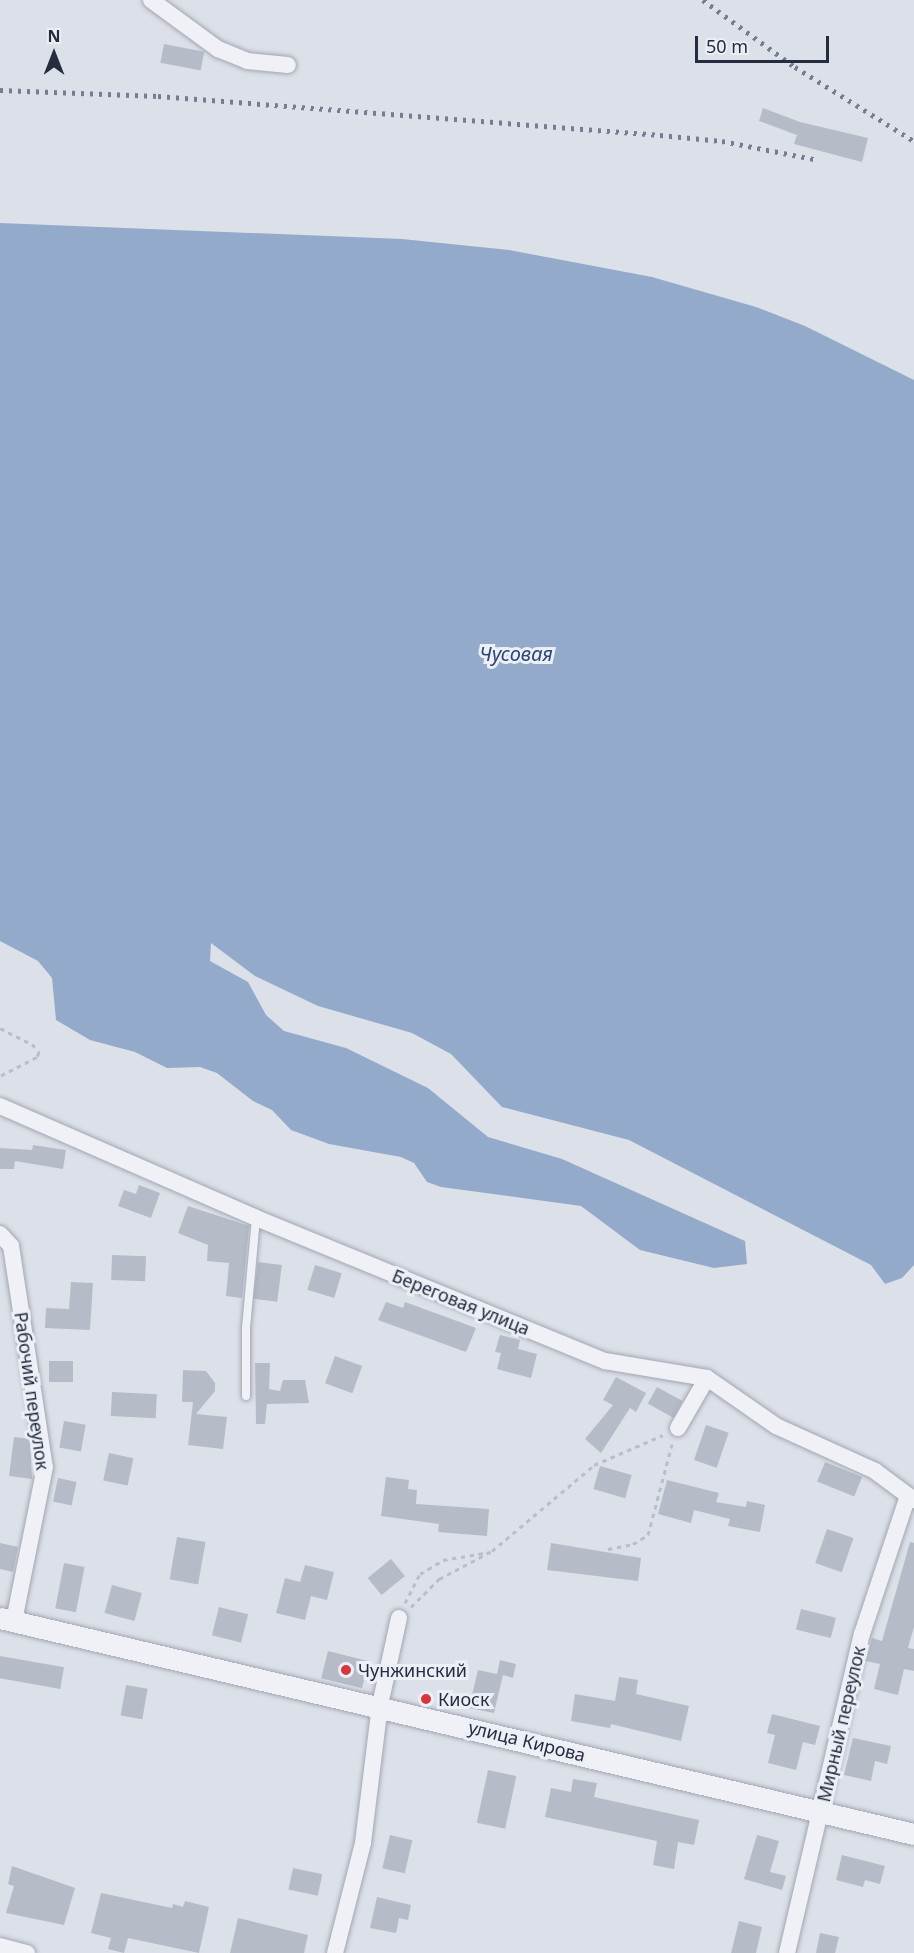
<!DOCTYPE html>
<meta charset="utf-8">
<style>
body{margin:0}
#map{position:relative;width:914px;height:1953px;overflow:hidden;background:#dce0e8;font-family:"Noto Sans",sans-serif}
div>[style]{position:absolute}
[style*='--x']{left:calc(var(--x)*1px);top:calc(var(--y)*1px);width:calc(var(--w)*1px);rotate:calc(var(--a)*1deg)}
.water>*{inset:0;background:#94aacb}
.building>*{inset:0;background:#b6bbc8;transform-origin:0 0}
.path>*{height:3px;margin-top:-1.5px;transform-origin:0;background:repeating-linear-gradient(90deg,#babec6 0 4.5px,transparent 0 9px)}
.roads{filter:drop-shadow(0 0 2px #a1a6b2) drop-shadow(0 0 2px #a1a6b2)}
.service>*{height:8px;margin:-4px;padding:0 4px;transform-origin:4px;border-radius:4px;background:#eff1f6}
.minor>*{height:16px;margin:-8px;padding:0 8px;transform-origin:8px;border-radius:8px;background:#eff1f6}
.tertiary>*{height:21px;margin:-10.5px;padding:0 10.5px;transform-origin:10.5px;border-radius:10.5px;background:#eff1f6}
.rail>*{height:4.5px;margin-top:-2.25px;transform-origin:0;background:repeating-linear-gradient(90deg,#757d93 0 3px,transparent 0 9px)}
.dots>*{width:16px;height:16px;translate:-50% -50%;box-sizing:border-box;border:3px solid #eceff5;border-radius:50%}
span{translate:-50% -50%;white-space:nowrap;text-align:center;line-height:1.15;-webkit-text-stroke:6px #eceff5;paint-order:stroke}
.street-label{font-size:18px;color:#252c3f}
.poi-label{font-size:18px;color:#252c3f}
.left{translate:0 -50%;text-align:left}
.water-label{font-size:20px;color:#2c4676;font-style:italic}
.north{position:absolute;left:24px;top:24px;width:60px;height:60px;-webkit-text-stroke:4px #eceff5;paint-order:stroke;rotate:0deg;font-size:16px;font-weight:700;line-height:24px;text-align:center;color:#252c3f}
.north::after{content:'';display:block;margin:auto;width:21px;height:27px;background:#252c3f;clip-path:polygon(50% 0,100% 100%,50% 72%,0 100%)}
.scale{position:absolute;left:695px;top:36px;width:134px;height:27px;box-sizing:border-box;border:3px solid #252c3f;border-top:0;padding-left:8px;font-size:18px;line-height:21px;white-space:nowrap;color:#252c3f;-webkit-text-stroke:4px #eceff5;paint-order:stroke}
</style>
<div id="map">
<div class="water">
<i style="clip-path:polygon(0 223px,402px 239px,509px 250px,652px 277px,756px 307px,805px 326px,914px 380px,914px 1265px,902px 1278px,885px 1284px,871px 1265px,629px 1140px,502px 1107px,451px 1054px,412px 1033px,318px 1006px,255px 976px,211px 943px,210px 961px,248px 982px,266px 1015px,284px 1031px,346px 1048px,428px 1088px,488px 1137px,562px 1159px,745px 1241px,747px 1264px,714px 1268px,640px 1250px,581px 1206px,441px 1187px,427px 1182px,414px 1163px,401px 1157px,329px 1144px,291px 1130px,272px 1110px,253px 1101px,217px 1073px,200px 1067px,167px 1068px,135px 1052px,90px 1040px,56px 1020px,52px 978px,38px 961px,0 941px)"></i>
</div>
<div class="building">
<i style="left:164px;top:44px;width:41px;height:19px;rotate:11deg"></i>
<i style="clip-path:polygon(763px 108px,800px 122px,868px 138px,862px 162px,794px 144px,797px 135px,759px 121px)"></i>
<i style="clip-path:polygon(33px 1145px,66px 1150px,63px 1169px,15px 1161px,14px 1169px,0 1169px,0 1148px,32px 1150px)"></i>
<i style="clip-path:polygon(139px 1185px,160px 1193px,151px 1218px,118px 1206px,124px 1190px,136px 1194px)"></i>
<i style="clip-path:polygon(188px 1206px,249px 1226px,242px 1298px,226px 1296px,229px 1263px,207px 1261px,208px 1245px,178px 1233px)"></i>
<i style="left:112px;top:1255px;width:34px;height:25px;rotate:2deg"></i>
<i style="left:258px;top:1262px;width:24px;height:37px;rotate:7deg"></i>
<i style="left:315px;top:1265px;width:28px;height:26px;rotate:17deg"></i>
<i style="clip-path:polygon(71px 1282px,93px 1283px,90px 1330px,45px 1328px,46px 1308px,69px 1309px)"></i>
<i style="clip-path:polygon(386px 1302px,403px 1308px,405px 1302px,476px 1328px,466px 1352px,378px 1320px)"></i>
<i style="clip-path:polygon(500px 1335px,520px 1340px,518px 1349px,537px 1354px,531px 1378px,497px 1369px,501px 1353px,495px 1352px)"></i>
<i style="left:335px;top:1356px;width:29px;height:29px;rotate:20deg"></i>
<i style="left:49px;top:1361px;width:24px;height:21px"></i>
<i style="clip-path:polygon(255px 1363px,270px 1363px,269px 1389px,280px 1391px,283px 1380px,305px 1380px,309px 1403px,267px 1404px,265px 1424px,256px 1424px)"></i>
<i style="clip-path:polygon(183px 1370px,206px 1371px,215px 1383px,215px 1391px,196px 1414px,227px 1417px,223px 1449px,188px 1445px,193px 1402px,182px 1402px)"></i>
<i style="clip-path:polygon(616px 1377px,646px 1393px,636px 1412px,630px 1408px,601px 1453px,585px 1439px,613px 1405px,603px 1400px)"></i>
<i style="left:657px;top:1387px;width:29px;height:19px;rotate:29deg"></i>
<i style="left:112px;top:1392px;width:45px;height:24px;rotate:3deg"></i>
<i style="left:64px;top:1421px;width:22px;height:27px;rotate:10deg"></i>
<i style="left:706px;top:1425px;width:24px;height:37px;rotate:19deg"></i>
<i style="clip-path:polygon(14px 1437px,30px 1439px,32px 1479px,9px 1476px)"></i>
<i style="left:109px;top:1453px;width:25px;height:28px;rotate:12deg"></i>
<i style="left:825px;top:1462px;width:40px;height:21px;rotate:22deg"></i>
<i style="left:600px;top:1466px;width:33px;height:24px;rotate:16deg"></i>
<i style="clip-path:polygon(386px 1477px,409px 1480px,408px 1489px,417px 1490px,416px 1504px,489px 1509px,487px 1536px,438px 1532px,439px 1524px,381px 1516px)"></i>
<i style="left:58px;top:1478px;width:19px;height:24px;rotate:12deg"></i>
<i style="clip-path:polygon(667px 1480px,719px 1493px,716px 1502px,746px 1507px,747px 1501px,765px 1505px,760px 1532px,728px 1526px,730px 1519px,694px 1510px,691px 1523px,658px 1514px)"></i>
<i style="left:827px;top:1529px;width:28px;height:36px;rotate:19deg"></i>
<i style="left:177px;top:1537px;width:29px;height:43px;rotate:10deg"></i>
<i style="clip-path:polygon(910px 1542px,914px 1543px,914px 1627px,908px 1648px,914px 1649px,914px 1671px,904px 1669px,898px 1695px,874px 1689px,880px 1664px,866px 1661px,872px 1638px,882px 1641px)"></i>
<i style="clip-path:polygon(0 1543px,18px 1547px,13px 1572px,0 1569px)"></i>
<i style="clip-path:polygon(551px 1543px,641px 1558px,638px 1581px,547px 1570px)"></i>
<i style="left:391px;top:1559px;width:22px;height:30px;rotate:51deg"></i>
<i style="left:64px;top:1563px;width:21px;height:46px;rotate:11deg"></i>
<i style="clip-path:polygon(305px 1565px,334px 1572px,327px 1600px,311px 1596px,305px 1620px,276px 1613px,285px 1578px,300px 1582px)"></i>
<i style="left:112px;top:1585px;width:31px;height:29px;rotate:15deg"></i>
<i style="left:219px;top:1607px;width:30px;height:29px;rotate:14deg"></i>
<i style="left:801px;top:1609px;width:36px;height:21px;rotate:14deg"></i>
<i style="left:328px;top:1651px;width:42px;height:28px;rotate:14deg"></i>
<i style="left:0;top:1656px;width:65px;height:22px;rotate:10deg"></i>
<i style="clip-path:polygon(500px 1660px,516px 1664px,513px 1678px,503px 1675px,494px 1713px,469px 1708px,478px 1670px,497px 1674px)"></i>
<i style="clip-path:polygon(619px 1677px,638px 1680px,636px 1694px,689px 1706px,681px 1741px,611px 1724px,610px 1728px,571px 1721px,575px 1694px,615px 1701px)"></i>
<i style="left:126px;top:1685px;width:22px;height:31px;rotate:10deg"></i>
<i style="clip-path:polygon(772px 1714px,820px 1726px,815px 1745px,803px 1742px,796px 1770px,768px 1763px,775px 1735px,767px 1733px)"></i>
<i style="clip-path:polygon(853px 1738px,891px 1746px,887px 1764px,875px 1761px,871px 1781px,844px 1775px)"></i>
<i style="left:488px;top:1770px;width:29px;height:54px;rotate:12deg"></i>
<i style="clip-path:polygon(573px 1779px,597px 1783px,594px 1797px,699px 1820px,694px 1845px,678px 1842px,674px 1869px,653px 1865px,657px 1841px,545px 1817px,551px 1788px,571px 1792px)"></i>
<i style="left:390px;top:1835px;width:23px;height:34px;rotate:13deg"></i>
<i style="clip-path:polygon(757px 1835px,779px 1841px,770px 1872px,786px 1876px,782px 1890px,744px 1879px)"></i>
<i style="clip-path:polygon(842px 1855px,885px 1866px,880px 1884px,865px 1880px,863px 1887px,836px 1880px)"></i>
<i style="clip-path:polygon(12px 1866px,75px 1888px,64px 1925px,6px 1913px,14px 1886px,8px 1884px)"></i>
<i style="left:293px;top:1868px;width:30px;height:22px;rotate:12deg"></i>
<i style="clip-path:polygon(101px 1893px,172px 1908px,173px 1904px,183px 1907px,185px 1901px,209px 1907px,199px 1953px,128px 1938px,124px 1953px,108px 1949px,111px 1938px,91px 1933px)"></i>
<i style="clip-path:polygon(377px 1897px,411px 1905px,408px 1920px,399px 1918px,396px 1933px,370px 1928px)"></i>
<i style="clip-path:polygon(238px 1918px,308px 1935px,304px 1953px,230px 1953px)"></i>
<i style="clip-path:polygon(739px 1921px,762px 1927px,756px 1953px,731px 1953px)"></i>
<i style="clip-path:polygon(820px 1933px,839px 1937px,835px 1953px,816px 1953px)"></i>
</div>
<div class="path">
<i style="--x:0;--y:1028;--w:36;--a:27"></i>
<i style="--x:32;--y:1044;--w:11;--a:49"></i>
<i style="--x:39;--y:1052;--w:5;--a:112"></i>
<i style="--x:37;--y:1057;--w:42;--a:152.8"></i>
<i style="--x:608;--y:1549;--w:25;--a:-11"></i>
<i style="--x:633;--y:1544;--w:17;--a:-31"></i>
<i style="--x:648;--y:1535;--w:94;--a:-75.2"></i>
<i style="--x:405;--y:1603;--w:33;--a:-63"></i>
<i style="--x:420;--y:1574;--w:27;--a:-31"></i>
<i style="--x:443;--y:1560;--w:48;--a:-9.7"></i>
<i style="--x:411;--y:1607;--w:40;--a:-45"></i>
<i style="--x:439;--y:1579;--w:60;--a:-27.8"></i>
<i style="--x:492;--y:1551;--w:133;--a:-40.1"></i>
<i style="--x:594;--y:1465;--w:75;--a:-23.5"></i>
</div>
<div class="roads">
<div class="service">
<i style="--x:246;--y:1396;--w:68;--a:-90"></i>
<i style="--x:246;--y:1328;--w:110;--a:-84.8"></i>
</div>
<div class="minor">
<i style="--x:151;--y:0;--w:83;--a:36.2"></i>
<i style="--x:218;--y:49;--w:31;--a:22"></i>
<i style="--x:247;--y:61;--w:41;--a:5.6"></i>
<i style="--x:0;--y:1106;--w:279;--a:23.6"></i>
<i style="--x:256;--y:1218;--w:377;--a:22.3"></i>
<i style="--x:605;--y:1361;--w:103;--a:9.5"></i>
<i style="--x:707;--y:1378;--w:84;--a:34.8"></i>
<i style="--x:776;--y:1426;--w:109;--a:24.4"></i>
<i style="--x:875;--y:1471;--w:49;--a:36.6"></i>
<i style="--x:0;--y:1234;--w:16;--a:47"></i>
<i style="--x:11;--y:1246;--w:224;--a:81.3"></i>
<i style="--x:45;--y:1467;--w:157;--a:101.4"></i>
<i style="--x:678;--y:1428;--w:58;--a:-59.9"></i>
<i style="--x:0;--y:1946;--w:28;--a:15"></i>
<i style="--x:335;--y:1953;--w:114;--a:-75.7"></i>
<i style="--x:363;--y:1843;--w:139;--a:-83"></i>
<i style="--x:380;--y:1705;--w:89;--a:-77.7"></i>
<i style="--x:787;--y:1953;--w:328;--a:-76.8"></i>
<i style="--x:862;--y:1634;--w:142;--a:-71.6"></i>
</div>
<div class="tertiary">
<i style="--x:0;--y:1618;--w:939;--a:13.3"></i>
</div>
</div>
<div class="rail">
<i style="--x:703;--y:0;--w:114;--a:36.1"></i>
<i style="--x:795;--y:67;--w:140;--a:31.9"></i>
<i style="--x:0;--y:90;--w:158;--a:2.2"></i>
<i style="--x:158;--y:96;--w:504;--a:4.44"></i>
<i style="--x:660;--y:135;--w:62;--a:5.5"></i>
<i style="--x:722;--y:141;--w:94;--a:11.1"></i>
</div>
<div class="dots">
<i style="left:346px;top:1670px;background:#d8363f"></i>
<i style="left:426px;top:1699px;background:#d8363f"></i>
</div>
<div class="street-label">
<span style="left:461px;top:1302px;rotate:22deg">Береговая улица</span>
<span style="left:32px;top:1391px;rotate:82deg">Рабочий переулок</span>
<span style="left:841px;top:1724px;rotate:-77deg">Мирный переулок</span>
<span style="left:527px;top:1741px;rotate:14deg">улица Кирова</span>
</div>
<div class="poi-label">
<span class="left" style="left:358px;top:1670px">Чунжинский</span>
<span class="left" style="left:438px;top:1699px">Киоск</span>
</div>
<div class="water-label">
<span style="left:516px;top:653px">Чусовая</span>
</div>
<div class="north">N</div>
<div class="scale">50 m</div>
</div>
